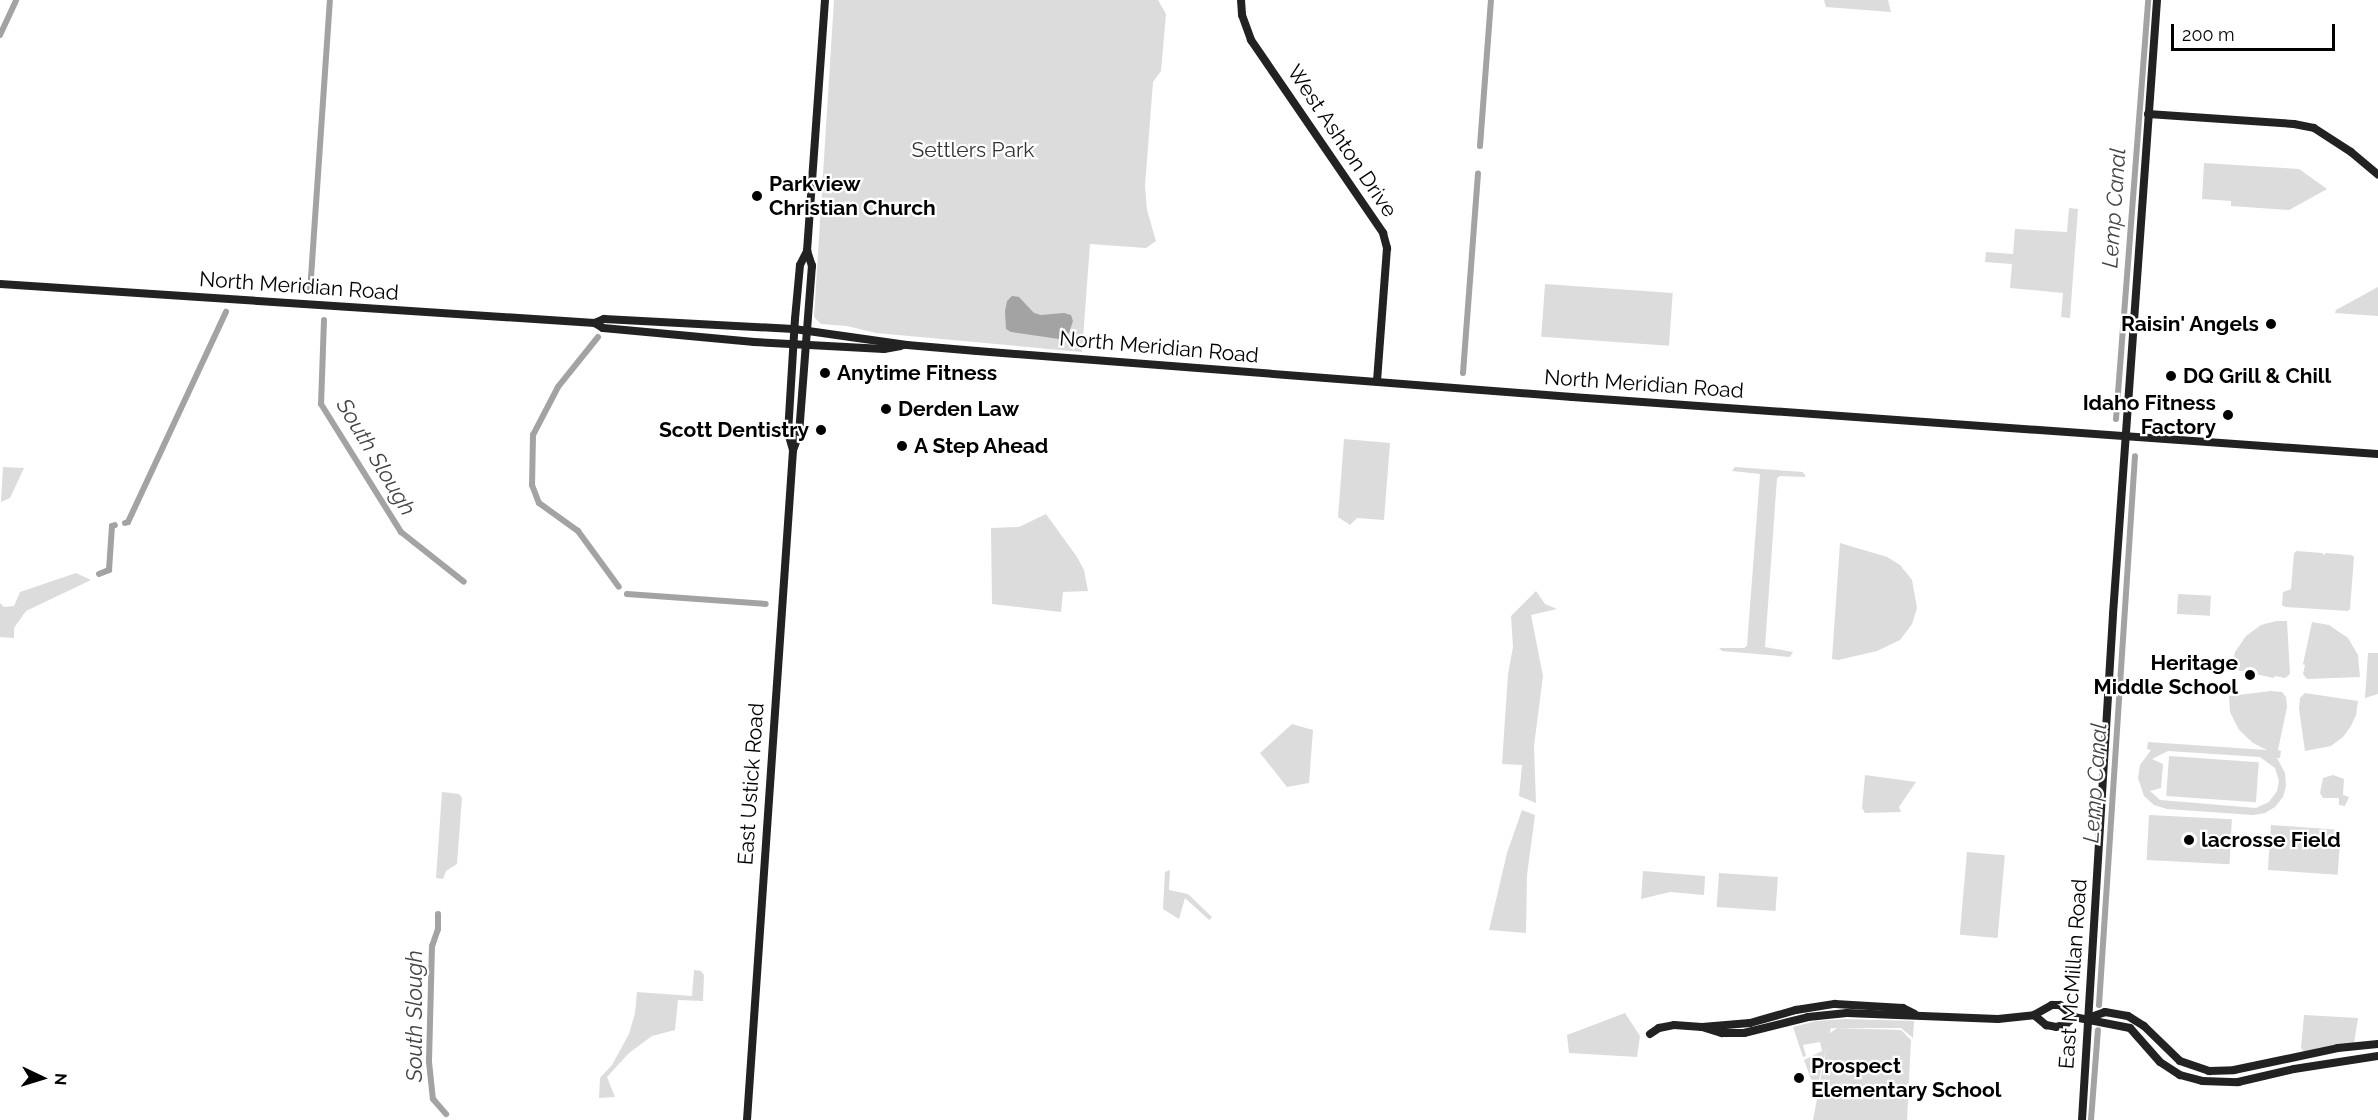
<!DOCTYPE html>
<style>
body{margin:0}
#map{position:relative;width:2378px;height:1120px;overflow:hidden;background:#fff;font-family:Raleway,sans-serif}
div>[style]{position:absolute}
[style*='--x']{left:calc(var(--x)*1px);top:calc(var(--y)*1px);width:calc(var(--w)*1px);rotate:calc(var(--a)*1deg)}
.green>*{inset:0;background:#dcdcdc;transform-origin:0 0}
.water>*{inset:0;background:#a3a3a3}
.canal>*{height:6px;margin:-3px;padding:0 3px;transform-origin:3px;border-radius:3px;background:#a3a3a3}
.secondary>*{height:8px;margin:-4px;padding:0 4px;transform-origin:4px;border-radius:4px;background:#222}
.dots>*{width:16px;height:16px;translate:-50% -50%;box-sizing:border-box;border:3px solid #fff;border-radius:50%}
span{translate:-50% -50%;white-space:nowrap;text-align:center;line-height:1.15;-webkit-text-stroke:4.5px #fff;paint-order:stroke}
.street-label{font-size:21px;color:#000}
.park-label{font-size:21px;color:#333}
.poi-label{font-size:21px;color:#000;font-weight:700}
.left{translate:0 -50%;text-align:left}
.right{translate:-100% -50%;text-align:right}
.water-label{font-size:22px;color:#444;font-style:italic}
.north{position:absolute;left:12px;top:1048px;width:60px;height:60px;-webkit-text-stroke:4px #fff;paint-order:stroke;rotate:94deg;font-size:16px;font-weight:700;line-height:24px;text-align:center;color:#000}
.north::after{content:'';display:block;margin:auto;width:21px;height:27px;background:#000;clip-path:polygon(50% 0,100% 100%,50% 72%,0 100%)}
.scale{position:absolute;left:2171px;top:24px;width:164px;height:27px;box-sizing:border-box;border:3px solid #000;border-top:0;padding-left:8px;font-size:18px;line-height:21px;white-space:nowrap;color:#000;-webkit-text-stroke:4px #fff;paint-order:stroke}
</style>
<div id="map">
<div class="green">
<i style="clip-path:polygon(834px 0,1158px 0,1166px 14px,1161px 71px,1153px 82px,1145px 186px,1147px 210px,1156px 241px,1146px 248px,1090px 244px,1082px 352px,876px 333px,847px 326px,821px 324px,814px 317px)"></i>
<i style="clip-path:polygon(1824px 0,1888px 0,1891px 12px,1826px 7px)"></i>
<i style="clip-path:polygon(2204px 163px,2299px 169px,2327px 189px,2289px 210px,2231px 206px,2231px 201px,2202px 199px)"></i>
<i style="clip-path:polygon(2069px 208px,2078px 209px,2070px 318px,2061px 317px,2063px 293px,2010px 288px,2012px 264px,1985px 262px,1986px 252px,2013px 254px,2015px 229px,2067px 232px)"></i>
<i style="left:1545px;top:284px;width:128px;height:53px;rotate:4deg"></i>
<i style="clip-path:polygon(2378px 287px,2378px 316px,2335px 313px,2336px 310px)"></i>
<i style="clip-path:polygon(1344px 439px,1390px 443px,1384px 520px,1357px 518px,1350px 525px,1338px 517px)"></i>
<i style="clip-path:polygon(3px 467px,24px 468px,10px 498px,1px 502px)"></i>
<i style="clip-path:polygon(1735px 467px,1803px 472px,1806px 477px,1780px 476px,1777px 478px,1765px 647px,1793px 652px,1790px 657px,1722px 651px,1719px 648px,1744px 648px,1747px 646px,1760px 474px,1732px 471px)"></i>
<i style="clip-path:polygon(1046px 514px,1077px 557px,1084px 570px,1088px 591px,1063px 592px,1061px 612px,992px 604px,991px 528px,1019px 527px)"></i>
<i style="clip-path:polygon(1840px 543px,1887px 557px,1900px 565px,1912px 580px,1917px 608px,1912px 624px,1900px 640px,1877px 651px,1838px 660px,1832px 659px)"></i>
<i style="clip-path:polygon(2297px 551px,2322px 553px,2324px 555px,2326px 553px,2351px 555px,2354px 557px,2350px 609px,2348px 611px,2285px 607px,2282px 605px,2283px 592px,2291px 589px,2294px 553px)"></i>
<i style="clip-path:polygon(76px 573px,91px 580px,26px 611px,14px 628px,14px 638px,0 637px,0 603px,4px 607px,14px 606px,20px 592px)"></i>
<i style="clip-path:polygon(1536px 591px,1545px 604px,1557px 609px,1531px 615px,1543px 676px,1534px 746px,1536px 803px,1519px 796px,1522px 765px,1502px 764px,1508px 674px,1513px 647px,1511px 616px)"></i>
<i style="left:2178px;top:594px;width:33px;height:20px;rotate:3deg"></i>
<i style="clip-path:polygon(2276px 621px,2287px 621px,2290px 674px,2285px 678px,2275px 676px,2274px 678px,2232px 669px,2235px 652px,2246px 636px,2261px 625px)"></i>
<i style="clip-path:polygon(2312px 622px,2329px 625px,2348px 638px,2358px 655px,2360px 677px,2307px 679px,2303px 674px,2305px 665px,2303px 664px)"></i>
<i style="clip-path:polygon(2368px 653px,2378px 653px,2378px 694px,2365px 698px)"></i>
<i style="clip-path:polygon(evenodd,2271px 691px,2282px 692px,2286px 697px,2287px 707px,2278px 750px,2281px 751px,2280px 758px,2277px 758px,2285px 773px,2286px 786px,2283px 797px,2275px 807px,2265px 813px,2253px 815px,2167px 809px,2154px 805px,2144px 796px,2138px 778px,2140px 765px,2151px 750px,2147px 749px,2148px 742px,2267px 750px,2253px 743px,2239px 730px,2230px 712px,2229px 696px,2271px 691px,2168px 751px,2260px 757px,2275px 768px,2279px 781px,2277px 791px,2269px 802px,2256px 808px,2160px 800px,2150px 791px,2161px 788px,2163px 764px,2152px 759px,2168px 751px)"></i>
<i style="clip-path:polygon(2305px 693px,2358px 701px,2356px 715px,2351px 726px,2343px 737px,2331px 746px,2305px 751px,2299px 709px,2300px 698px)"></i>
<i style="clip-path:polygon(1292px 724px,1313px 730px,1309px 783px,1287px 787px,1260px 753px)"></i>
<i style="left:2169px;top:756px;width:90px;height:40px;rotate:4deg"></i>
<i style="clip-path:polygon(1865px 775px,1916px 782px,1899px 807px,1901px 812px,1865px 813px,1862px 808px)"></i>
<i style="clip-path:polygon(2333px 775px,2344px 779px,2343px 795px,2349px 797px,2345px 806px,2339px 805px,2339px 798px,2323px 798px,2320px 793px,2323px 778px)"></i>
<i style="clip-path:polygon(442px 792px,459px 794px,462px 798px,457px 864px,446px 871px,443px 879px,436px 878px)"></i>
<i style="clip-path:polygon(1522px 810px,1535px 815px,1527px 875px,1526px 933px,1489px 930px,1507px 853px)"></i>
<i style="left:2149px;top:815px;width:83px;height:45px;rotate:3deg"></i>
<i style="left:2271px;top:825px;width:70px;height:45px;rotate:4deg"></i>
<i style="left:1967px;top:852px;width:38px;height:83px;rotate:5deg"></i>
<i style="clip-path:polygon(1170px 870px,1169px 890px,1188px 894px,1212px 917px,1209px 920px,1185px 898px,1179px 919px,1163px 909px,1165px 872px)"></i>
<i style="clip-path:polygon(1643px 871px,1705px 876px,1704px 895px,1670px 892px,1641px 899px)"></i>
<i style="left:1719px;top:873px;width:59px;height:34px;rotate:4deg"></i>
<i style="clip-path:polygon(694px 970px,701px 971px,704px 975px,703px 1001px,678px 1000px,675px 1030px,652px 1036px,629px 1053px,607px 1077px,615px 1097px,599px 1098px,600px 1078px,612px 1065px,629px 1034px,635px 1013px,637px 992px,692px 996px)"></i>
<i style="clip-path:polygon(1625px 1013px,1640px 1036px,1637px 1057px,1569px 1053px,1567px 1035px)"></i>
<i style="clip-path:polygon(2304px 1015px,2358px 1018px,2354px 1044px,2305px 1053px,2301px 1048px)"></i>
<i style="clip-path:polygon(1846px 1019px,1914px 1021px,1913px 1038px,1901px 1028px,1831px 1028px,1816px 1093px,1804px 1060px,1822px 1051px,1820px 1042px,1803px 1045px,1806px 1056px,1803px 1057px,1793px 1027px,1816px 1021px)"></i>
<i style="clip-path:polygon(1837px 1028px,1901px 1030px,1911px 1040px,1907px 1120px,1813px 1120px,1829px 1034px)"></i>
</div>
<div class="water">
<i style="clip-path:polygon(1012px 296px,1019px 297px,1034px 313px,1041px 315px,1064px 313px,1071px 315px,1073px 321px,1069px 333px,1059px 339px,1011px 332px,1006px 329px,1005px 311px,1007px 301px)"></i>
</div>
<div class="canal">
<i style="--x:0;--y:35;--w:38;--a:-65"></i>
<i style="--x:1480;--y:146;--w:146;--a:-85.7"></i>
<i style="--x:310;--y:292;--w:293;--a:-86.1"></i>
<i style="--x:324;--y:320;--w:84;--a:92"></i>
<i style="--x:321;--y:404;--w:151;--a:58"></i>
<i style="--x:401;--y:532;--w:80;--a:38.4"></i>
<i style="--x:598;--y:337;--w:64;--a:128.7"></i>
<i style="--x:558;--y:387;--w:54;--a:117.5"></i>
<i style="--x:533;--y:435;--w:50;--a:91.1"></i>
<i style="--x:532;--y:485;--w:19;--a:69"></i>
<i style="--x:539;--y:503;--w:48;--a:35.7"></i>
<i style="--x:578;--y:531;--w:69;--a:53.8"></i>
<i style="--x:1463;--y:373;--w:200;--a:-85.7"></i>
<i style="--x:2116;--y:419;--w:420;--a:-85.6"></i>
<i style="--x:125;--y:523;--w:3;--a:-18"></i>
<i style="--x:128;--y:522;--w:232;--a:-65"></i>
<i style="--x:99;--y:574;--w:11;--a:-22"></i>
<i style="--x:109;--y:570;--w:44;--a:-86.1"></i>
<i style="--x:112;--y:526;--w:3;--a:-18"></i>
<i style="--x:627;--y:594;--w:139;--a:4.1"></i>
<i style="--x:438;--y:914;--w:15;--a:90"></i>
<i style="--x:438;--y:929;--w:18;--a:109"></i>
<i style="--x:432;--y:946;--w:116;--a:91.5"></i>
<i style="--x:429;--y:1062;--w:37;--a:84"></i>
<i style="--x:433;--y:1099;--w:20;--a:49"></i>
<i style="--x:2099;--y:1005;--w:550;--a:-86.25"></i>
<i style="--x:2091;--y:1120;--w:90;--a:-85.6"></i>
</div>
<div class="secondary">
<i style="--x:1241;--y:0;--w:15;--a:86"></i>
<i style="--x:1242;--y:15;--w:27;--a:70"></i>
<i style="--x:1251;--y:40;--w:234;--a:55.6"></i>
<i style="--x:1383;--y:233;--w:16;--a:75"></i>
<i style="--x:1387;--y:248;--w:134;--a:94.3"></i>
<i style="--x:2148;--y:114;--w:146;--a:3.9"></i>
<i style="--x:2294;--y:124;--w:20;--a:11"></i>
<i style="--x:2314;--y:128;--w:44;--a:33"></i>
<i style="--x:2351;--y:152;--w:35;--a:40"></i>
<i style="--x:0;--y:284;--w:596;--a:3.75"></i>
<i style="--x:595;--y:323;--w:9;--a:32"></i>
<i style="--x:603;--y:328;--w:152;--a:5.3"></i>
<i style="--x:754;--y:342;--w:130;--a:3.1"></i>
<i style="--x:884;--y:349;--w:17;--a:-10"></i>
<i style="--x:595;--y:323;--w:10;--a:-24"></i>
<i style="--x:604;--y:319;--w:190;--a:3"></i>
<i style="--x:794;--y:329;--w:114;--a:8.1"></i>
<i style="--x:907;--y:345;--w:70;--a:4.9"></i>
<i style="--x:977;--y:351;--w:597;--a:4.42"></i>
<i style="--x:1572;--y:397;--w:808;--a:4.05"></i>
<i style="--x:793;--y:450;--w:17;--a:-69"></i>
<i style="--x:799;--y:434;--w:169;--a:-85.6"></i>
<i style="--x:812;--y:266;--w:16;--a:-108"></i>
<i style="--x:807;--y:251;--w:252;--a:-85.9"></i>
<i style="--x:2034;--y:1015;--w:16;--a:40"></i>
<i style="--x:2046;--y:1025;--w:10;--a:11"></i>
<i style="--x:2056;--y:1027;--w:10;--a:-17"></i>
<i style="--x:2066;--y:1024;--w:11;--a:-41"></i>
<i style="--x:2088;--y:1018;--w:18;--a:-19"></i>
<i style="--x:2105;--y:1012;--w:23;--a:10"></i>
<i style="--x:2128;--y:1016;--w:19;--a:32"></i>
<i style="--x:2144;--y:1026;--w:50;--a:44.2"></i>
<i style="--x:2180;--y:1061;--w:31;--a:19"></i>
<i style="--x:2209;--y:1071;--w:25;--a:-2"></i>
<i style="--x:2234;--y:1070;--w:106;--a:-11.9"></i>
<i style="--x:2338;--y:1048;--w:40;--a:-5.7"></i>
<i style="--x:1702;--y:1027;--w:21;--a:17"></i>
<i style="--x:1722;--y:1033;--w:22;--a:0"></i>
<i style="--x:1744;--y:1033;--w:66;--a:-14"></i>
<i style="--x:1808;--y:1017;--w:39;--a:-6"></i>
<i style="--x:1847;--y:1013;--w:151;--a:2.3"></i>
<i style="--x:1998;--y:1019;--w:36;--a:-6"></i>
<i style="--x:2034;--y:1015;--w:21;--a:-29"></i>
<i style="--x:2052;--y:1005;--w:8;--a:0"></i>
<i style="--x:2060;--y:1005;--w:18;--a:41"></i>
<i style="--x:2074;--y:1017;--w:57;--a:11.1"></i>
<i style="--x:2130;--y:1028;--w:45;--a:48.6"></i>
<i style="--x:2160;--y:1062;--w:24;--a:33"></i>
<i style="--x:2180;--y:1075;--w:23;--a:15"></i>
<i style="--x:2202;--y:1081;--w:36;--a:2"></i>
<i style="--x:2238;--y:1082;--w:57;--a:-13.1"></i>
<i style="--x:2294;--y:1069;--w:85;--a:-8.8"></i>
<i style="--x:1650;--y:1034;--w:11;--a:-34"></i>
<i style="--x:1659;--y:1028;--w:15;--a:-11"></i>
<i style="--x:1674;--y:1025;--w:28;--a:4"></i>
<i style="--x:1702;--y:1027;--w:48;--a:-4.8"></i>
<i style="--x:1750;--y:1023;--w:48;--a:-15.8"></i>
<i style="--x:1796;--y:1010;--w:39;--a:-9"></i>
<i style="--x:1835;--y:1004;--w:68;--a:3.4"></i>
<i style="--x:1903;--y:1008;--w:13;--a:27"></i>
<i style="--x:747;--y:1120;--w:672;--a:-86.07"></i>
<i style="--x:793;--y:450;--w:18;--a:-106"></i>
<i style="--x:788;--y:433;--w:114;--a:-86.5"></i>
<i style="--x:795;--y:319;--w:54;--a:-84.7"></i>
<i style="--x:800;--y:265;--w:16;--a:-63"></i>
<i style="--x:2082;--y:1120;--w:507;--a:-86.49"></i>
<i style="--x:2113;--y:614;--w:616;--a:-85.9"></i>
</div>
<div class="dots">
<i style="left:757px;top:196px;background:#000"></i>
<i style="left:2271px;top:324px;background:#000"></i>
<i style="left:825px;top:373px;background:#000"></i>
<i style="left:2171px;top:376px;background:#000"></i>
<i style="left:886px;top:409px;background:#000"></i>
<i style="left:2228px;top:415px;background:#000"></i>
<i style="left:821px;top:430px;background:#000"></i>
<i style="left:902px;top:446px;background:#000"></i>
<i style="left:2250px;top:675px;background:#000"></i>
<i style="left:2189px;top:840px;background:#000"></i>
<i style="left:1799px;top:1078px;background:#000"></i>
</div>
<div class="street-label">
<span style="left:1342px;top:141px;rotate:56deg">West Ashton Drive</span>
<span style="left:299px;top:286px;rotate:4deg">North Meridian Road</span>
<span style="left:1159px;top:347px;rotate:5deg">North Meridian Road</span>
<span style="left:1644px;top:384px;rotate:4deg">North Meridian Road</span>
<span style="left:751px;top:784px;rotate:-86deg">East Ustick Road</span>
<span style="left:2073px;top:974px;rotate:-86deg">East McMillan Road</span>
</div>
<div class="park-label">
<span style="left:973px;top:150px">Settlers Park</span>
</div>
<div class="poi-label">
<span class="left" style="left:769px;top:196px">Parkview<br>Christian Church</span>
<span class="right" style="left:2259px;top:324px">Raisin' Angels</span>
<span class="left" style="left:837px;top:373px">Anytime Fitness</span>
<span class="left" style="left:2183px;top:376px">DQ Grill &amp; Chill</span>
<span class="right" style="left:2216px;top:415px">Idaho Fitness<br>Factory</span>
<span class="left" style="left:898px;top:409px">Derden Law</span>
<span class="right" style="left:809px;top:430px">Scott Dentistry</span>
<span class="left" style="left:914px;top:446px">A Step Ahead</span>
<span class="right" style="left:2238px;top:675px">Heritage<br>Middle School</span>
<span class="left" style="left:2201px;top:840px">lacrosse Field</span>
<span class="left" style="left:1811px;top:1078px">Prospect<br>Elementary School</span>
</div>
<div class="water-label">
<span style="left:2114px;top:208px;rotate:-86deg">Lemp Canal</span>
<span style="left:376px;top:457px;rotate:59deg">South Slough</span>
<span style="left:2095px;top:783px;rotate:-86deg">Lemp Canal</span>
<span style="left:415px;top:1016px;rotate:-90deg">South Slough</span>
</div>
<div class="north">N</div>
<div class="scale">200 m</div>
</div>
